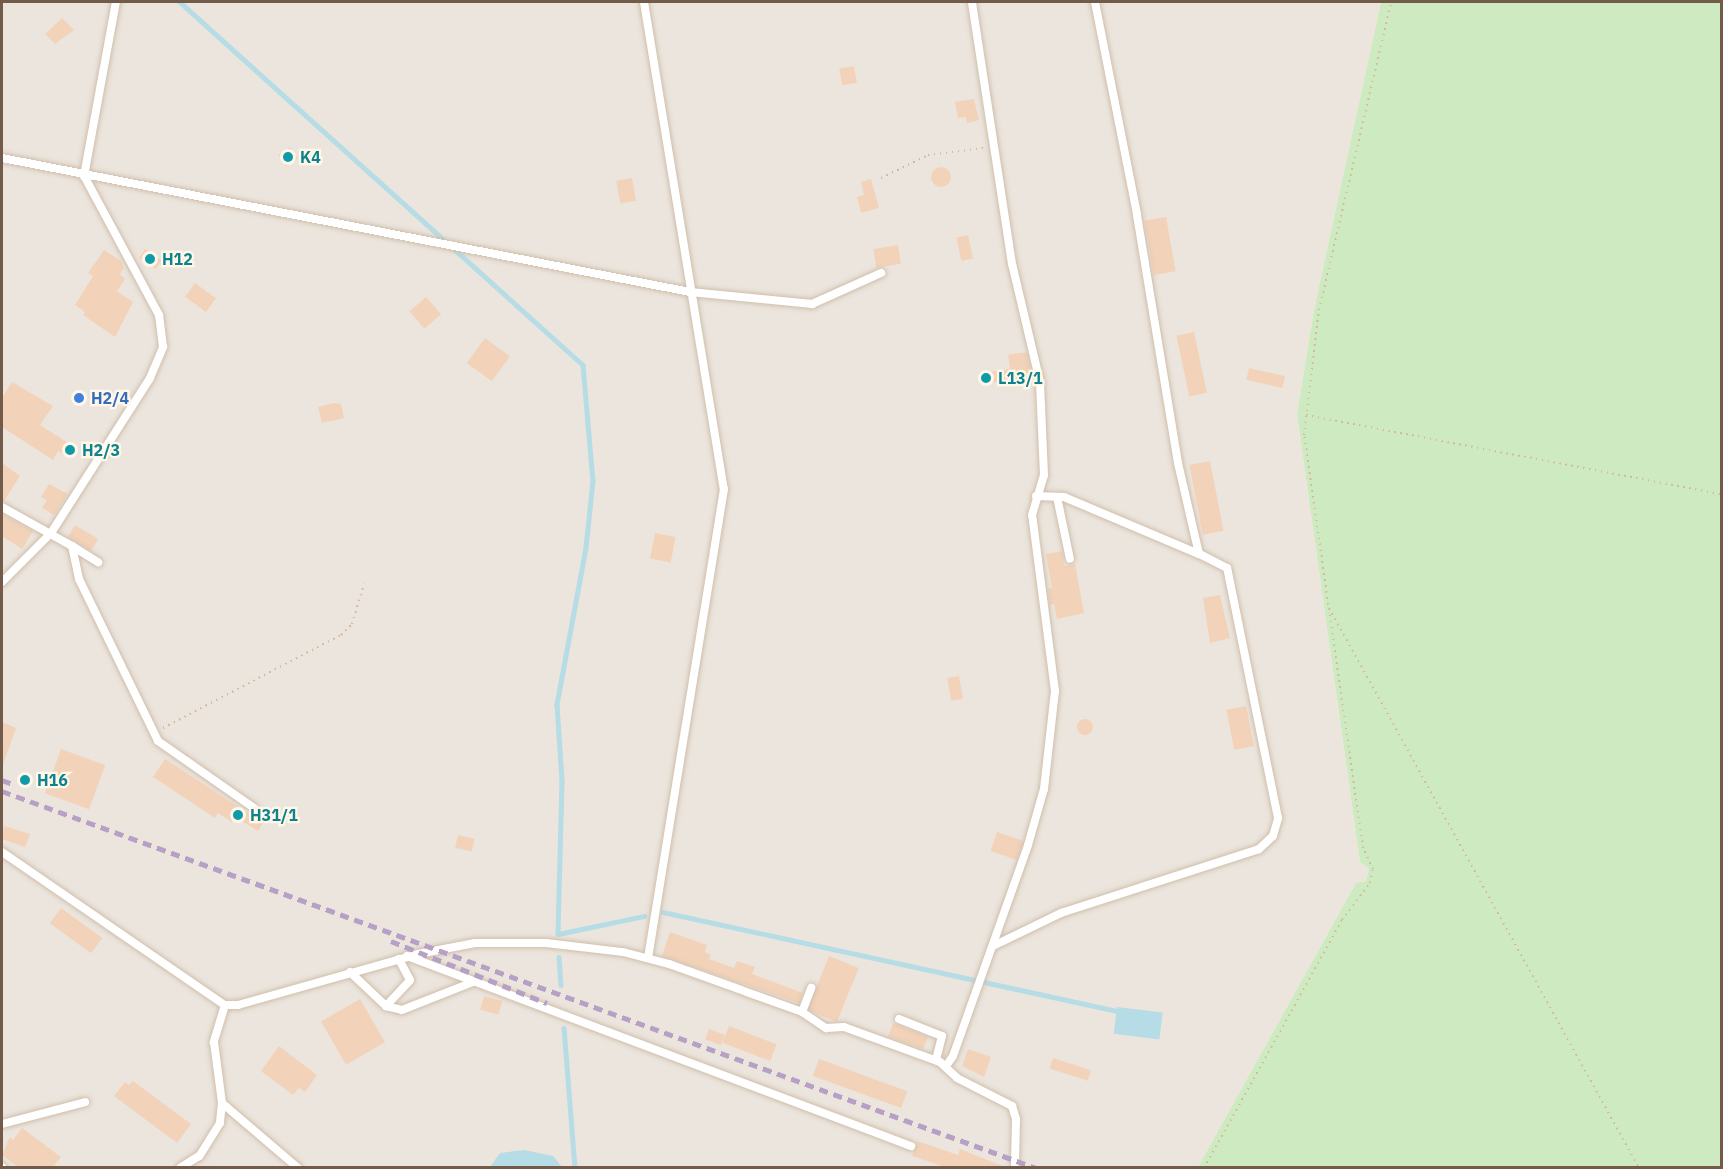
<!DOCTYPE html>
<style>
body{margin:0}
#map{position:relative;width:1723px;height:1169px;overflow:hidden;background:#fdf4e1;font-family:"IBM Plex Sans",sans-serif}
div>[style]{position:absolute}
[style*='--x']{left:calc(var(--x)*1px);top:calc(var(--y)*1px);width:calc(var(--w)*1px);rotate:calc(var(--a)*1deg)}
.industrial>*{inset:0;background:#ebe5dd}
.green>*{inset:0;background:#ceeac0}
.water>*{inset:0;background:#b6dce6;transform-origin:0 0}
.stream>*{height:4.5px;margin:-2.25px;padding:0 2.25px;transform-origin:2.25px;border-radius:2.25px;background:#b6dce6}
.building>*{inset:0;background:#f2d3b9;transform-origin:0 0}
.round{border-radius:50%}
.path>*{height:2px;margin-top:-1px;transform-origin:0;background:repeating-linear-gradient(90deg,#d7b79c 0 1.5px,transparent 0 6px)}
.roads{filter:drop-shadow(0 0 2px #d0beab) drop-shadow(0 0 2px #d0beab)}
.service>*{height:8px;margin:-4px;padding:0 4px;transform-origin:4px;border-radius:4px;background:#fff}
.rail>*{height:4.5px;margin-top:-2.25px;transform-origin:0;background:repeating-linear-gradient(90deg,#b7a0c6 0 9px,transparent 0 15px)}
.dots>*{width:16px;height:16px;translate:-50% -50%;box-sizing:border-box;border:3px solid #fff7e8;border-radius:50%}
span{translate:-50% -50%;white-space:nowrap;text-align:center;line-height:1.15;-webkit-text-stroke:4.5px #fff7e8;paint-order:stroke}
.culture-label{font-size:16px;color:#0d838f;font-weight:700}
.left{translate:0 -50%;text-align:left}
.shop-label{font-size:16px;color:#366cbe;font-weight:700}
.frame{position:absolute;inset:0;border:3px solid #745a48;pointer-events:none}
</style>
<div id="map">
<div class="industrial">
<i style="clip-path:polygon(2px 2px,1381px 2px,1314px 310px,1297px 414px,1360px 862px,1369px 869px,1366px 881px,1356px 883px,1198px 1167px,2px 1168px)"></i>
</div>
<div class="green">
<i style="clip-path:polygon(1381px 2px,1721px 2px,1721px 1167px,1198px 1167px,1356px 883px,1366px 881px,1369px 869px,1360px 862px,1297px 414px,1314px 310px)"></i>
</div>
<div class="water">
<i style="left:1117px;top:1007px;width:46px;height:27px;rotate:7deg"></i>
<i style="clip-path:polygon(524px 1150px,553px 1156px,562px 1167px,490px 1167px,500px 1153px)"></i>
</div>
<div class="stream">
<i style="--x:180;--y:2;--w:542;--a:42.01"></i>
<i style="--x:583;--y:365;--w:116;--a:85.1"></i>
<i style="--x:593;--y:481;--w:67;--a:96"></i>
<i style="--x:586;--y:548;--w:160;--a:100.5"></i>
<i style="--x:557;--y:705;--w:76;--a:86.2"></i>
<i style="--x:562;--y:781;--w:153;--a:91.5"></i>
<i style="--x:558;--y:934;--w:88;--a:-11.8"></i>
<i style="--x:663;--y:912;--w:465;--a:12.3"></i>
<i style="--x:559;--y:957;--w:28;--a:86"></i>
<i style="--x:564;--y:1028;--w:140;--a:85.5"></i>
</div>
<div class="building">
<i style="clip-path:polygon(62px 18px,74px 30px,55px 44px,45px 34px)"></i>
<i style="left:854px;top:66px;width:17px;height:15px;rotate:80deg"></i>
<i style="clip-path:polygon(974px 99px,979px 120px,967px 123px,966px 117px,958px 118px,955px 102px)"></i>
<i style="left:290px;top:147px;width:14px;height:14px;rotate:56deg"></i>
<i class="round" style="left:931px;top:167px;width:20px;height:20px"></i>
<i style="left:632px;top:178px;width:23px;height:16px;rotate:80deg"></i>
<i style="clip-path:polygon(871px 179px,879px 208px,861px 213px,857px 197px,864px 195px,861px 182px)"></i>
<i style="left:1166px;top:217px;width:55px;height:22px;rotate:80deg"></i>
<i style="left:968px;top:235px;width:24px;height:12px;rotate:78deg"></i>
<i style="left:898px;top:245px;width:19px;height:25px;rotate:81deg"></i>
<i style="left:145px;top:249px;width:20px;height:11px;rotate:33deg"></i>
<i style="clip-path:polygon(104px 250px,121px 261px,124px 268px,120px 274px,125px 279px,117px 291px,133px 302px,115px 337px,83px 315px,85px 312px,75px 305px,93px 276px,88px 273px)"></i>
<i style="left:195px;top:283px;width:26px;height:17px;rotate:36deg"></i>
<i style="left:426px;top:297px;width:23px;height:22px;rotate:49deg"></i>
<i style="left:1194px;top:332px;width:62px;height:18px;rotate:78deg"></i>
<i style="left:485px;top:338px;width:31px;height:31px;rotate:36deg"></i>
<i style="clip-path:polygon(1019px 353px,1027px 353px,1034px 382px,1013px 386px,1012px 379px,981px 384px,979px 373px,1010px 369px,1008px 355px)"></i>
<i style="left:1249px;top:368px;width:37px;height:12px;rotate:13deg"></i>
<i style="clip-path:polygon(12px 382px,53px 406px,40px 425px,76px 448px,69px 458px,58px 451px,53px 460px,2px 427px,2px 398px)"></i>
<i style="clip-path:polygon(334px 403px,341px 404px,344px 418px,322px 423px,318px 407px)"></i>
<i style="left:1210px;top:461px;width:71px;height:21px;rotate:79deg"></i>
<i style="clip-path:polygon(2px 463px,20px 476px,4px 501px,2px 501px)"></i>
<i style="clip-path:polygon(49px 484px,68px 494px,54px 515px,42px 508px,47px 500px,41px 497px)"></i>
<i style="clip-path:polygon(2px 514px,33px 531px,22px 549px,2px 536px)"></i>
<i style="left:75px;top:525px;width:27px;height:14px;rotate:31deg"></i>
<i style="left:655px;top:533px;width:21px;height:26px;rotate:11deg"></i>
<i style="clip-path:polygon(1062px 551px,1064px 566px,1075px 564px,1084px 613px,1057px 619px,1054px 604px,1050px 605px,1048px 589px,1052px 588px,1046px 554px)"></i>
<i style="clip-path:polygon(1220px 595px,1230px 638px,1210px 643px,1203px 598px)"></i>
<i style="left:959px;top:676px;width:23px;height:12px;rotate:80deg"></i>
<i style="left:1246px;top:706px;width:41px;height:20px;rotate:79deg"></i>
<i class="round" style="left:1077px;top:719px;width:16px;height:16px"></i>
<i style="clip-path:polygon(2px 722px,16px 728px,3px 765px,2px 765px)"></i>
<i style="left:61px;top:749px;width:47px;height:47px;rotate:20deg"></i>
<i style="clip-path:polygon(165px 759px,263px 823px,258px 831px,235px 817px,232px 822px,218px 813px,215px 818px,153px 777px)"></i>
<i style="clip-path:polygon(4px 826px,30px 834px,25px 847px,2px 839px)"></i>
<i style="left:997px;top:832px;width:28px;height:20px;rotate:19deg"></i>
<i style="left:458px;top:835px;width:17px;height:13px;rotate:13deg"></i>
<i style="left:61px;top:908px;width:51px;height:19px;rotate:36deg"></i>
<i style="clip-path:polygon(670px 932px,707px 945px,705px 952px,711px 955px,709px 959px,734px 968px,737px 961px,755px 967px,752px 974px,803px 993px,799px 1003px,662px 956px)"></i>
<i style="left:829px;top:956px;width:32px;height:58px;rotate:22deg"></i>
<i style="left:484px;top:996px;width:19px;height:14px;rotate:16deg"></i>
<i style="left:360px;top:999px;width:50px;height:45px;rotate:60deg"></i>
<i style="clip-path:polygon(893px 1023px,928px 1037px,923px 1049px,888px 1037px)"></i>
<i style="left:729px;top:1026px;width:51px;height:18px;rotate:21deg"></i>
<i style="left:709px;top:1029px;width:17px;height:11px;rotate:21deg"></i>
<i style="clip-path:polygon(279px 1046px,317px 1075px,305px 1092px,299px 1088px,293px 1095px,261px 1071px)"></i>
<i style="clip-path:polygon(968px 1049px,991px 1057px,984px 1077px,962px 1066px)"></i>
<i style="left:1053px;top:1058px;width:40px;height:11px;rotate:18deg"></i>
<i style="left:819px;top:1059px;width:94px;height:18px;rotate:20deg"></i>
<i style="clip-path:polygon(133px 1081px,191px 1124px,177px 1143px,114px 1096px,125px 1082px,129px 1085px)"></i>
<i style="clip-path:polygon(22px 1128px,61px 1157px,53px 1167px,18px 1167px,2px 1155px,10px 1137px,13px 1140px)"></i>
<i style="clip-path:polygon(917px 1141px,958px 1155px,960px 1149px,1005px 1167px,945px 1167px,912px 1156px)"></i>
</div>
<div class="path">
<i style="--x:881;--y:178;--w:52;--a:-26.1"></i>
<i style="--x:928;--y:155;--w:56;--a:-7.1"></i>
<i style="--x:1306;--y:415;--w:423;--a:10.8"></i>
<i style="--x:1329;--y:608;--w:640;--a:61.03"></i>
<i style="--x:163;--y:728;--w:201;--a:-27.6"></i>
<i style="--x:341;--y:635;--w:16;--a:-45"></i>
<i style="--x:352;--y:624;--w:42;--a:-73.3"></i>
<i style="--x:1204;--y:1168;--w:284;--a:-60.9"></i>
<i style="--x:1342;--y:920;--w:46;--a:-52.9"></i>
<i style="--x:1370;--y:883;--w:14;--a:-78"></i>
<i style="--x:1373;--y:869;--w:23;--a:-115"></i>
<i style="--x:1363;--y:848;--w:417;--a:-98.1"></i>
<i style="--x:1304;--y:435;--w:126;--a:-83.2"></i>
<i style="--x:1319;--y:310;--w:316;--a:-76.8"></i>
</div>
<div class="roads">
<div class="service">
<i style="--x:644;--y:2;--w:494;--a:80.7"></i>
<i style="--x:724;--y:489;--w:475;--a:99.2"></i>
<i style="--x:2;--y:158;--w:701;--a:11.02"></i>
<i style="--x:690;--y:292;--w:123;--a:5.6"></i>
<i style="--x:812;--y:304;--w:76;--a:-24.2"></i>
<i style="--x:1036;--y:496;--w:28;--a:2"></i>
<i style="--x:1064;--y:497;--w:147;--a:22.9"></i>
<i style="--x:1057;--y:497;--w:63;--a:78.2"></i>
<i style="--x:2;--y:507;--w:80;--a:29.1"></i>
<i style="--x:72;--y:546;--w:34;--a:78"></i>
<i style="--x:79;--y:579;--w:180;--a:64"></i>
<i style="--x:158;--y:741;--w:117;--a:34.9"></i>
<i style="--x:72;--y:546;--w:31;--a:32"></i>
<i style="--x:2;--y:582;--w:69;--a:-45"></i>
<i style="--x:51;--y:533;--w:184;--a:-57.4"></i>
<i style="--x:150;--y:378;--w:34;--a:-67"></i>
<i style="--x:163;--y:347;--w:32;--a:-97"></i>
<i style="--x:159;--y:315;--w:158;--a:-118.3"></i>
<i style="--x:84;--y:176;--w:177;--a:-79.6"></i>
<i style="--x:2;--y:852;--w:270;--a:34.5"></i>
<i style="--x:225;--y:1005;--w:39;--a:107"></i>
<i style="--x:214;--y:1042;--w:62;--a:82.5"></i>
<i style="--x:222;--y:1103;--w:20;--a:96"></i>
<i style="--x:220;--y:1123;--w:39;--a:122"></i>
<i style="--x:199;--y:1156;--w:22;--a:148"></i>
<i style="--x:993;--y:946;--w:76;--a:-25.9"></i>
<i style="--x:1061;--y:913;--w:208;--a:-17.9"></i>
<i style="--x:1259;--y:849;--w:19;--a:-43"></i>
<i style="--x:1273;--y:836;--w:19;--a:-74"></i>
<i style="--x:1278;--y:818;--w:255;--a:-101.5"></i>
<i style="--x:1227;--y:568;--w:31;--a:-153"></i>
<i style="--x:1199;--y:554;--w:93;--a:-103"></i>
<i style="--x:1178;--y:463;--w:252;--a:-99.4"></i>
<i style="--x:1137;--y:214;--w:216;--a:-101.2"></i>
<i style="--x:407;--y:956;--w:539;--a:20.66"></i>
<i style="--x:350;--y:972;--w:50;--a:43.4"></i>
<i style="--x:386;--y:1006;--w:35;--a:-47"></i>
<i style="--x:410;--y:980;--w:24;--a:-118"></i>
<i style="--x:225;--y:1005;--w:13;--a:0"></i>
<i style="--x:238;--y:1005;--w:187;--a:-15.8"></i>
<i style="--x:418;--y:954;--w:58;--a:-10.9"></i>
<i style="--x:475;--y:943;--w:71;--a:0"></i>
<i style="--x:546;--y:943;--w:78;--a:6.7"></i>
<i style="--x:623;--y:952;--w:48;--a:14.6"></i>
<i style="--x:669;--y:964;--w:141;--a:19.8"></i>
<i style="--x:802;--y:1012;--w:29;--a:34"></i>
<i style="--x:826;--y:1028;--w:18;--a:-3"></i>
<i style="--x:844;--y:1027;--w:102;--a:20"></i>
<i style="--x:940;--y:1062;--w:23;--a:43"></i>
<i style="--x:957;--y:1078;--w:62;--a:27"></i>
<i style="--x:1012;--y:1106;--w:14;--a:73"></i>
<i style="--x:1016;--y:1119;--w:45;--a:91.3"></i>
<i style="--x:386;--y:1006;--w:16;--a:14"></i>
<i style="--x:402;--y:1010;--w:76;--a:-21.5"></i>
<i style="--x:802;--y:1012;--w:26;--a:-69"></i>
<i style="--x:899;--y:1019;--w:46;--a:21.6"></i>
<i style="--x:942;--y:1036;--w:25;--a:104"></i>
<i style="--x:946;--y:1066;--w:12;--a:-55"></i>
<i style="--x:953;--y:1056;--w:224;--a:-70.4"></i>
<i style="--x:1028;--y:845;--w:58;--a:-74.1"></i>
<i style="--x:1044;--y:789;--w:99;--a:-83.6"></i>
<i style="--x:1055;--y:691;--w:177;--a:-97.4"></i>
<i style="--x:1032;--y:515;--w:42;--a:-73.3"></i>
<i style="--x:1044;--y:475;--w:93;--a:-92.5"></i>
<i style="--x:1040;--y:382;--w:121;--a:-103.3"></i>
<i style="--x:1012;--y:264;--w:265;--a:-98.7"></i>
<i style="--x:222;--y:1103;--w:100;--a:40.5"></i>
<i style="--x:2;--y:1124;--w:86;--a:-14.8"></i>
<i style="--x:2;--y:1167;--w:1;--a:45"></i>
</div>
</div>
<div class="rail">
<i style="--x:2;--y:780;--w:12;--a:20"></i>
<i style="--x:2;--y:791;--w:1101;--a:20.03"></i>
<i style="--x:391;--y:941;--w:168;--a:21.7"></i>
</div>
<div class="dots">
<i style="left:288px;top:157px;background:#0f9aa8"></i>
<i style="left:150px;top:259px;background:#0f9aa8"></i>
<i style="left:986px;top:378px;background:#0f9aa8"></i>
<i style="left:79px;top:398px;background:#3f7fe0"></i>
<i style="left:70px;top:450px;background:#0f9aa8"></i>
<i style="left:25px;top:780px;background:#0f9aa8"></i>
<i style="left:238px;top:815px;background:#0f9aa8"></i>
</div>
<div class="culture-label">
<span class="left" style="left:300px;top:157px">K4</span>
<span class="left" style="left:162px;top:259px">H12</span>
<span class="left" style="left:998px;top:378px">L13/1</span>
<span class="left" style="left:82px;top:450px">H2/3</span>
<span class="left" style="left:37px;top:780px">H16</span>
<span class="left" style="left:250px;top:815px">H31/1</span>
</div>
<div class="shop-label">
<span class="left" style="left:91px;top:398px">H2/4</span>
</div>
<div class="frame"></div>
</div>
